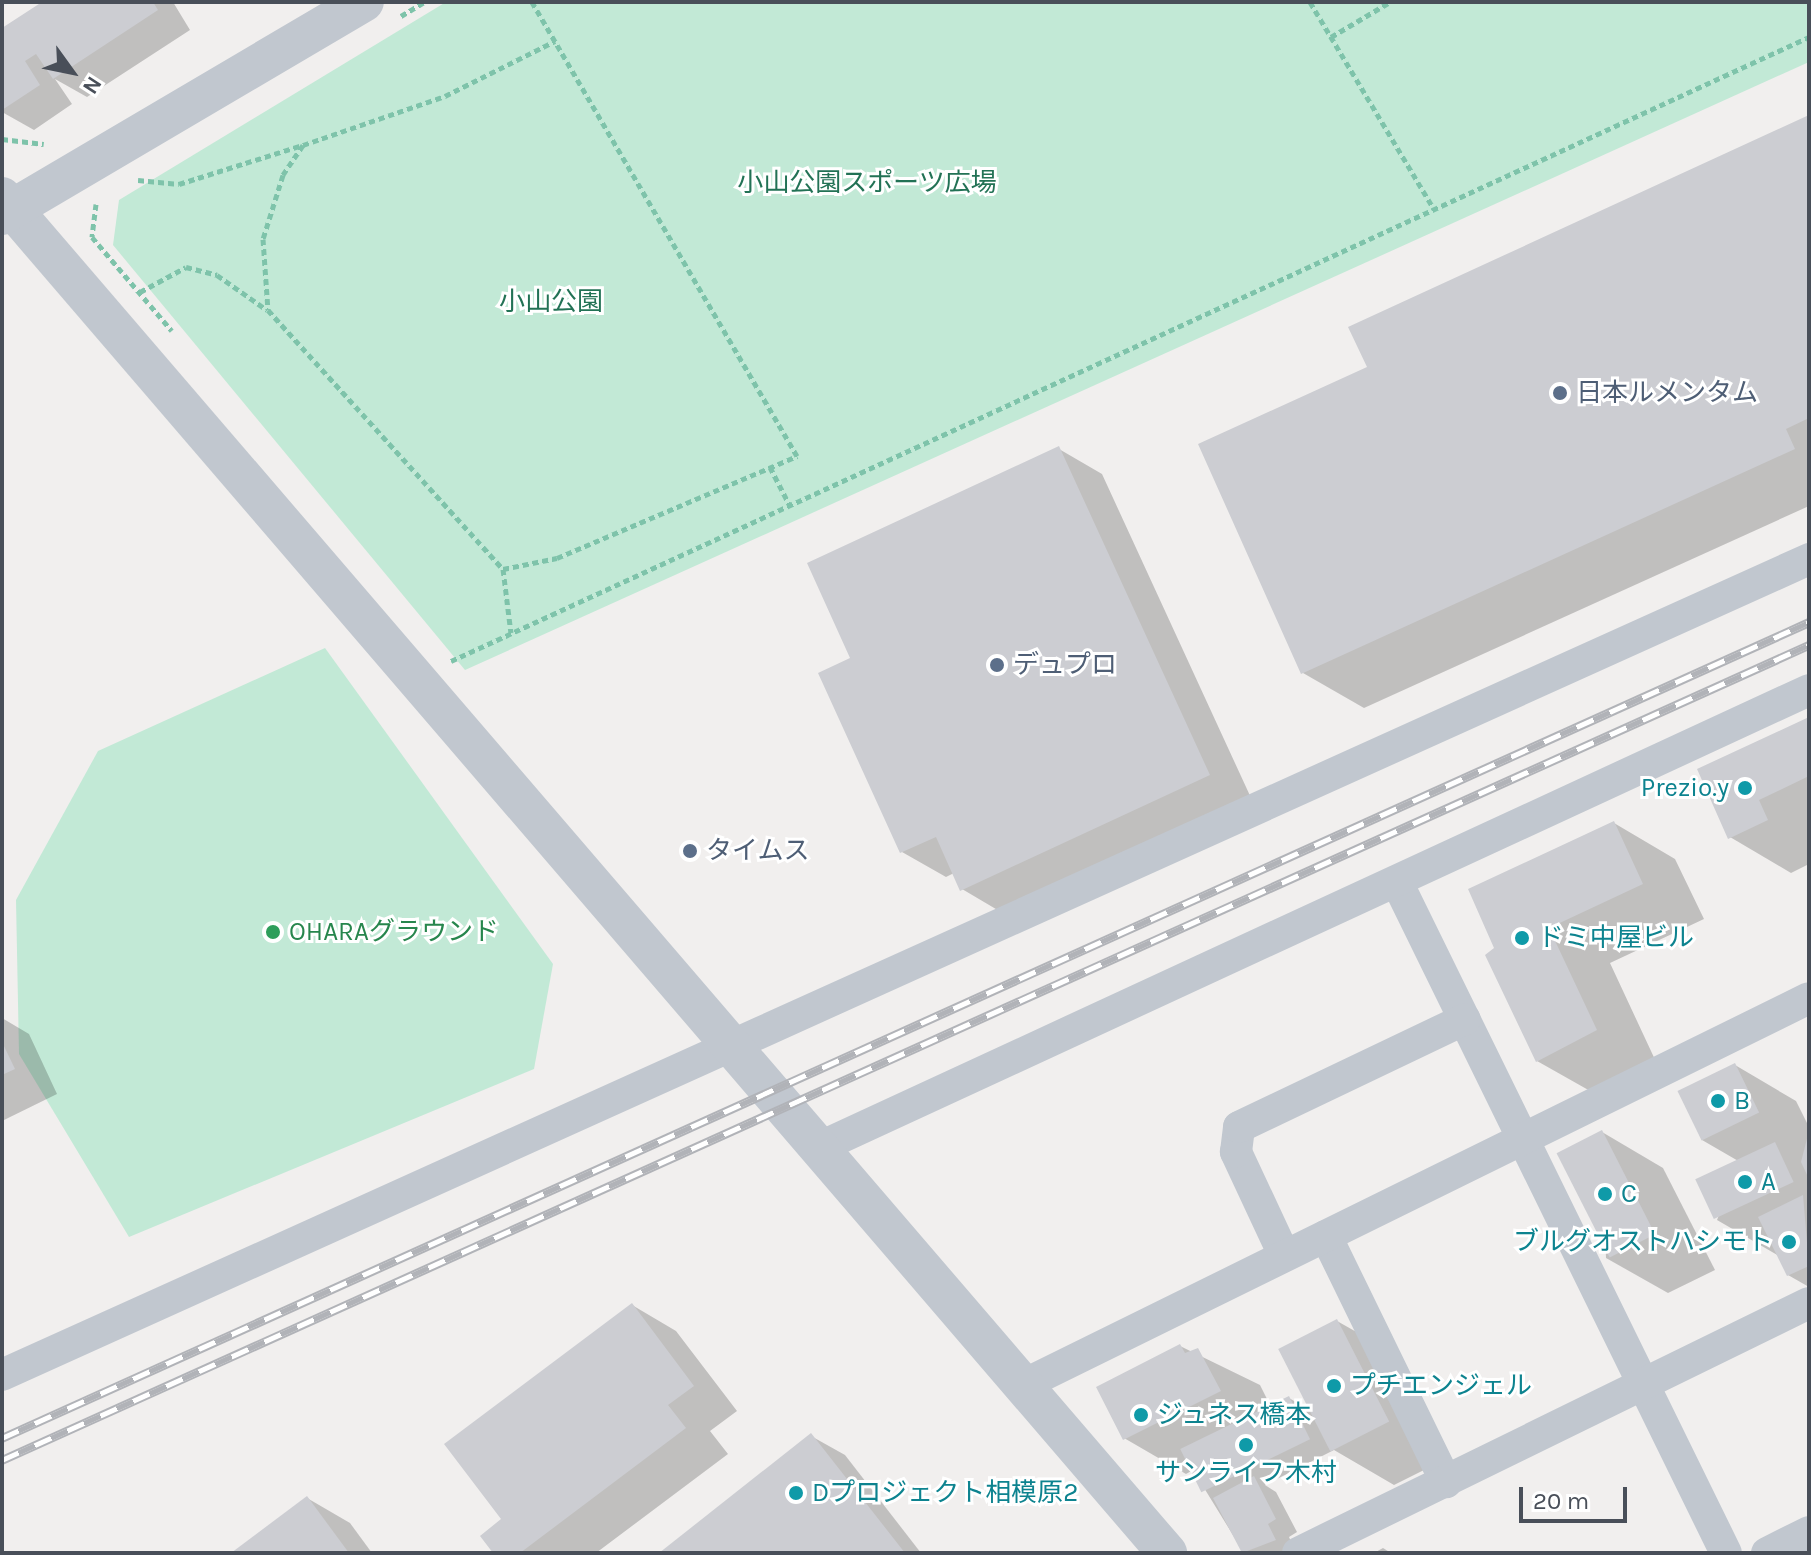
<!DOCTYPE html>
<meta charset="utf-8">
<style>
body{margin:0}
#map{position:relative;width:1811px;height:1555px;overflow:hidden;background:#f1efee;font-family:Karla,"Noto Sans JP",sans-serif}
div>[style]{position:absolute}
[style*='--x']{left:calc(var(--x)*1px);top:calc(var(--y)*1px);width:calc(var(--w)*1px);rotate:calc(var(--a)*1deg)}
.green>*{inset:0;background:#c2e9d6}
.shadow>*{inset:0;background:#0003}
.building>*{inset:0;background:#cccdd2;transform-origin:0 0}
.path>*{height:5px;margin-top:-2.5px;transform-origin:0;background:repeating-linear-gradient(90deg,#7ec3aa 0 6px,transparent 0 10px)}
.minor>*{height:32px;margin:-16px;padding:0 16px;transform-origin:16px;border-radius:16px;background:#c1c7cf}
.tertiary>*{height:40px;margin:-20px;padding:0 20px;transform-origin:20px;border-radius:20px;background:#c1c7cf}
.rail>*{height:9px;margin-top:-4.5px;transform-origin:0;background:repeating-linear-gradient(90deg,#fff 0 18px,#b1b3b8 0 36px);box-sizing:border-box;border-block:2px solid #b1b3b8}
.dots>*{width:22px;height:22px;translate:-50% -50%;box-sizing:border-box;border:4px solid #fff;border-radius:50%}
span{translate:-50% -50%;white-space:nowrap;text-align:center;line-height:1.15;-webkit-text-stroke:6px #fff;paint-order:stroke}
.park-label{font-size:26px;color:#227255}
.service-label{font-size:26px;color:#4e5e75}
.left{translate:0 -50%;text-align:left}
.culture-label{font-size:26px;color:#0d838f}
.right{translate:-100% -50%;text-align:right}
.leisure-label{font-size:26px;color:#27864d}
.frame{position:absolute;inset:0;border:4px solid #494f59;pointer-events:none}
.north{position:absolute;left:32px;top:32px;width:80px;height:80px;-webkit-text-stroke:6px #fff;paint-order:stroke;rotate:123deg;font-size:22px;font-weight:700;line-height:32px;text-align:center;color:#494f59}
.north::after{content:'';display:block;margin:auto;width:28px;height:36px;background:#494f59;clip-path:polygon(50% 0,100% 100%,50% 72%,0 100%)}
.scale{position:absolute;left:1519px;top:1487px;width:108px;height:36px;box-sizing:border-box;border:4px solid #494f59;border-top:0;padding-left:10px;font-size:24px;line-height:28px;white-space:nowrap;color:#494f59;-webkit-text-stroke:6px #fff;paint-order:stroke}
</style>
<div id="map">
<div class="green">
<i style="clip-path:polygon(446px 2px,1809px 2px,1809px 62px,465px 670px,113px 245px,119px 200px)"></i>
<i style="clip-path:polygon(325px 648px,553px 964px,534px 1069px,129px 1237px,19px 1054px,16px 900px,98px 751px)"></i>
</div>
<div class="shadow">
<i style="clip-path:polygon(46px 2px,173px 2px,190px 30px,87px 97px,55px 79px,72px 104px,34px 130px,2px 112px,2px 30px)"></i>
<i style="clip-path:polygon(1809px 118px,1809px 506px,1364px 708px,1303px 673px,1369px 368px)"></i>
<i style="clip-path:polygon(1059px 449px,1102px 474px,1252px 800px,1006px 915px,962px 889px,954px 873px,946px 877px,902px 852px)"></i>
<i style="clip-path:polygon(1809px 724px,1809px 864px,1791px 873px,1730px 837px)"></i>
<i style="clip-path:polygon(1614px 823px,1675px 859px,1704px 919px,1610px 963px,1658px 1066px,1599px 1096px,1537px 1061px,1488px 956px)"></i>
<i style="clip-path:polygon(2px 1018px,29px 1034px,57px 1094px,2px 1121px)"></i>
<i style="clip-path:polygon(1735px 1065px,1796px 1101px,1809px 1127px,1809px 1287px,1788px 1275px,1779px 1256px,1717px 1220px,1740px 1162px,1702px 1140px)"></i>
<i style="clip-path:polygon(1602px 1132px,1663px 1168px,1715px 1270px,1668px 1293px,1606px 1258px)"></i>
<i style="clip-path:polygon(632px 1305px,676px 1331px,737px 1411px,710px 1431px,728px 1454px,596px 1553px,495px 1553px,504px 1520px)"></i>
<i style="clip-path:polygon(1337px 1321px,1399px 1356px,1450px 1457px,1394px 1485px,1334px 1450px,1265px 1485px,1276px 1492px,1297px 1532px,1289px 1537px,1296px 1553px,1244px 1553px,1193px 1470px,1186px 1474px,1124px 1438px,1180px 1346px,1260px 1385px,1271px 1407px,1289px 1398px,1313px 1412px)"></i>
<i style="clip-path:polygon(811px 1436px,845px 1455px,921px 1553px,662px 1553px)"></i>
<i style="clip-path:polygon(307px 1498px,350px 1523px,372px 1553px,234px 1553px)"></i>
<i style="clip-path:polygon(1383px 1548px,1391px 1553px,1374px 1553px)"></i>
</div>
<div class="building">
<i style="clip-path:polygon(42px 2px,153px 2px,158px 10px,53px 79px,36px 54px,25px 61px,40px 85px,2px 110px,2px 28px)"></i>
<i style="clip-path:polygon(1809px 115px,1809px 418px,1786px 429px,1795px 449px,1301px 674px,1198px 444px,1367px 367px,1348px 327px)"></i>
<i style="clip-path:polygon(1059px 446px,1210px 775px,960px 891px,936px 837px,900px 853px,818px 673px,850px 658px,807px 563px)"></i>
<i style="clip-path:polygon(1809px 717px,1809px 776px,1759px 800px,1768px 820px,1728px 839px,1697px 769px)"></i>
<i style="clip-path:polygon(1614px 821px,1643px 884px,1549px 928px,1597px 1030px,1536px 1062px,1485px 955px,1494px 948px,1468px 889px)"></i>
<i style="clip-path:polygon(2px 1042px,15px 1069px,2px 1075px)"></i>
<i style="left:1735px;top:1063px;width:55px;height:64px;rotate:64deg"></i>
<i style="left:1602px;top:1130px;width:117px;height:51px;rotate:63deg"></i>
<i style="clip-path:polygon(1809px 1131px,1809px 1179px,1801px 1162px)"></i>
<i style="left:1775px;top:1142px;width:44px;height:88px;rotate:65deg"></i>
<i style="clip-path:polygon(1803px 1195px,1809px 1266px,1787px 1276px,1758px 1217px)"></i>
<i style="clip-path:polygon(632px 1303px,694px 1386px,668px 1405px,686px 1428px,520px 1553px,493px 1553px,480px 1536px,501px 1519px,444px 1444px)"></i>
<i style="left:1337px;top:1319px;width:115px;height:66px;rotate:63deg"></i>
<i style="clip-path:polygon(1180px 1344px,1185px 1353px,1198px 1348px,1221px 1391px,1123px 1440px,1096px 1387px)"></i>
<i style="left:1289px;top:1396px;width:48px;height:121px;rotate:64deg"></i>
<i style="clip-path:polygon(811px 1433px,905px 1553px,659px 1553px)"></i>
<i style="clip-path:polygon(1254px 1476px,1276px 1519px,1268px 1524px,1276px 1540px,1242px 1553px,1213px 1498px)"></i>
<i style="clip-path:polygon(307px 1496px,349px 1553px,231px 1553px)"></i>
</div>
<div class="path">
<i style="--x:1310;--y:2;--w:241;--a:59.1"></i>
<i style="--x:401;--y:16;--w:27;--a:-31"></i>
<i style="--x:1331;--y:37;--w:69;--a:-30.7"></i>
<i style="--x:2;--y:139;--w:42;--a:6.8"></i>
<i style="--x:303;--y:145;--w:36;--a:124"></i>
<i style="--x:283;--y:175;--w:67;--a:107.4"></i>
<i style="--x:263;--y:239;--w:71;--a:86"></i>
<i style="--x:268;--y:310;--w:350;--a:47.8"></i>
<i style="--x:503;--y:569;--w:64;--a:82.9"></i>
<i style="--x:138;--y:180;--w:41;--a:5.6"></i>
<i style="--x:179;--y:184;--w:130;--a:-17.5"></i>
<i style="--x:303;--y:145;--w:150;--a:-19"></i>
<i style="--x:445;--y:96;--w:123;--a:-26.6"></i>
<i style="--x:96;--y:204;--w:33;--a:97"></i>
<i style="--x:92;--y:237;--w:123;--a:49.6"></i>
<i style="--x:140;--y:292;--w:52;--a:-28.5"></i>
<i style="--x:186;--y:267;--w:32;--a:14"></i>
<i style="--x:217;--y:275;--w:61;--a:35"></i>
<i style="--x:770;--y:467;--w:42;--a:62.8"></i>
<i style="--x:503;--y:569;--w:55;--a:-11.5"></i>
<i style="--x:557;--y:558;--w:261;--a:-23"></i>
<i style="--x:797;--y:456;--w:526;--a:-120.27"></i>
<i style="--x:451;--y:661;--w:1495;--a:-24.68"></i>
</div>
<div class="minor">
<i style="--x:1397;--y:882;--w:747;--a:63.88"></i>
<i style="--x:818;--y:1148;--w:1092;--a:-24.8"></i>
<i style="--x:1326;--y:1236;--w:274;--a:64"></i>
<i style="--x:1284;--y:1255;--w:114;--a:-115"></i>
<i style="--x:1236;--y:1152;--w:25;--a:-83"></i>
<i style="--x:1239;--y:1127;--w:250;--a:-25.5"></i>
<i style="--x:2;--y:1375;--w:1983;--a:-24.3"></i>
<i style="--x:1021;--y:1386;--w:878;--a:-26.21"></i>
<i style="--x:1298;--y:1553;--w:569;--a:-26.07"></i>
<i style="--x:1767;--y:1553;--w:47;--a:-26.6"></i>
</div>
<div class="tertiary">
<i style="--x:2;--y:197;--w:1788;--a:49.33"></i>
<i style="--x:2;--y:215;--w:420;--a:-30.5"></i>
</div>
<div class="rail">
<i style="--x:2;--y:1438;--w:1983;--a:-24.3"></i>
<i style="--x:2;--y:1460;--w:1982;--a:-24.28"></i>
</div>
<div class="dots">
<i style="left:1560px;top:393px;background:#5c6f8a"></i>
<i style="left:997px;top:665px;background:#5c6f8a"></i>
<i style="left:1745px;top:788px;background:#0f9aa8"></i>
<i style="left:690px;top:851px;background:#5c6f8a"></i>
<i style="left:273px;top:932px;background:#2e9e5b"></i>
<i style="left:1522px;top:938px;background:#0f9aa8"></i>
<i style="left:1718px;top:1101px;background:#0f9aa8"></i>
<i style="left:1745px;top:1182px;background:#0f9aa8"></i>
<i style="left:1605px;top:1194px;background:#0f9aa8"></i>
<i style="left:1789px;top:1242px;background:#0f9aa8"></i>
<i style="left:1334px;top:1386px;background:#0f9aa8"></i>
<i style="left:1141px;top:1415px;background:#0f9aa8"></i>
<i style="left:1246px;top:1445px;background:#0f9aa8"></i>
<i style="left:796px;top:1493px;background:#0f9aa8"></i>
</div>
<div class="park-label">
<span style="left:867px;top:183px">小山公園スポーツ広場</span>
<span style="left:551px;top:302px">小山公園</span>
</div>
<div class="service-label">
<span class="left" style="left:1576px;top:393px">日本ルメンタム</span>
<span class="left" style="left:1013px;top:665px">デュプロ</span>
<span class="left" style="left:706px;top:851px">タイムス</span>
</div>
<div class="culture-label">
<span class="right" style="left:1729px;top:788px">Prezio.y</span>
<span class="left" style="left:1538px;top:938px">ドミ中屋ビル</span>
<span class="left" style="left:1734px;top:1101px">B</span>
<span class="left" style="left:1761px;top:1182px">A</span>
<span class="left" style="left:1621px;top:1194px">C</span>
<span class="right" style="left:1773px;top:1242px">ブルグオストハシモト</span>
<span class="left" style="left:1350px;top:1386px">プチエンジェル</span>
<span class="left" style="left:1157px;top:1415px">ジュネス橋本</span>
<span style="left:1246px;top:1473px">サンライフ木村</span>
<span class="left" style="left:812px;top:1493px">Dプロジェクト相模原2</span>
</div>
<div class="leisure-label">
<span class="left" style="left:289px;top:932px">OHARAグラウンド</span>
</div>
<div class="frame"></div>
<div class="north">N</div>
<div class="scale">20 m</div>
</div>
